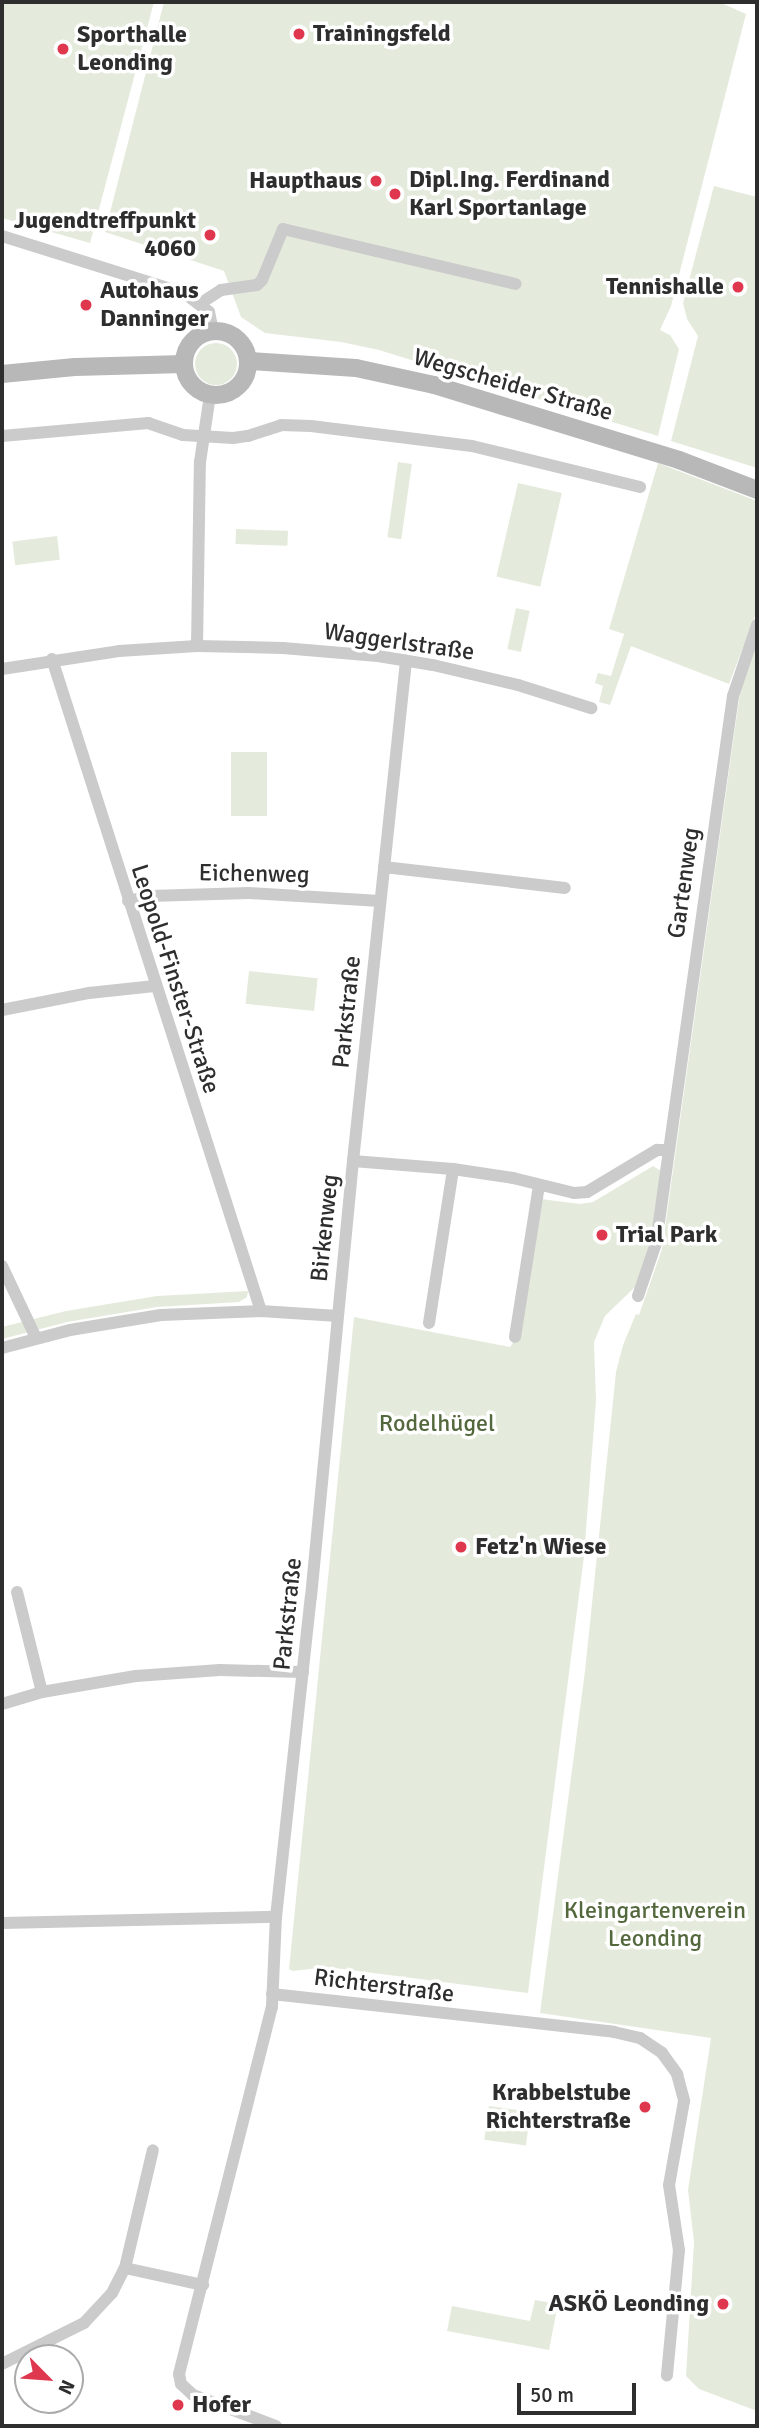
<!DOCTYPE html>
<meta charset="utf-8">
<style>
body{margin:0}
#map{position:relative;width:759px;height:2428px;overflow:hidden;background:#fff;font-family:Signika,sans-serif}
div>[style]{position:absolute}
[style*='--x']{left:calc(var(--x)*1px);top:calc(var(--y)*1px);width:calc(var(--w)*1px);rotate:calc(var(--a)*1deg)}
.green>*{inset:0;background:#e5ebdc;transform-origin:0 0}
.round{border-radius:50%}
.street>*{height:12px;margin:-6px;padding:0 6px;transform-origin:6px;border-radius:6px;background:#cbcbcb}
.secondary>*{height:18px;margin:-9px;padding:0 9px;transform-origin:9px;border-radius:9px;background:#b8b8b8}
.secondary>.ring{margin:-9px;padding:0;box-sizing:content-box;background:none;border:18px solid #b8b8b8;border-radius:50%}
.dots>*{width:19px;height:19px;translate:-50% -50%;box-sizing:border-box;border:4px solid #fff;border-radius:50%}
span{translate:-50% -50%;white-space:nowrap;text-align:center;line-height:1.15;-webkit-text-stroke:7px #fff;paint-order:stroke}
.poi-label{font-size:24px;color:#2e2e2e;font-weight:700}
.left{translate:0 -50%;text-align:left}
.right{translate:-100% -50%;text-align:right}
.street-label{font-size:24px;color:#2e2e2e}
.park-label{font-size:24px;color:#54683d}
.frame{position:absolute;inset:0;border:4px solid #2e2e2e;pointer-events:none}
.north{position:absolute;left:14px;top:2344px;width:70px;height:70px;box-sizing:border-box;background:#fff;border:2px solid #ababab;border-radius:50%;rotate:115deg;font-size:19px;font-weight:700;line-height:28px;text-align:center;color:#2e2e2e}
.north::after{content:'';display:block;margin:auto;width:24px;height:32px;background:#de374e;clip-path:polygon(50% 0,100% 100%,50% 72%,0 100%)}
.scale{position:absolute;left:517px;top:2383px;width:119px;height:32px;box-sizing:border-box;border:4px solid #2e2e2e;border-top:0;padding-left:9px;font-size:21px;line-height:24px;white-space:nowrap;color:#2e2e2e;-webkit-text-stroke:5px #fff;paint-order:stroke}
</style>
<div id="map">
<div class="green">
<i style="clip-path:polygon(2px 2px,154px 2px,90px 243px,2px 218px)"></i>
<i style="clip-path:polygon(164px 2px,719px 2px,746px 14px,671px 306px,660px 330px,670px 335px,679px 349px,658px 436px,379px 350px,341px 342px,265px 333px,241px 317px,224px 271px,105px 232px)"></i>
<i style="clip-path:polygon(714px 186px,757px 197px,757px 468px,671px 441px,698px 336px,687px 319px,683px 303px)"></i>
<i class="round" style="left:195px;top:343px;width:42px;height:42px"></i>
<i style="left:398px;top:462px;width:14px;height:76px;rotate:8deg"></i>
<i style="clip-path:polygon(658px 463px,757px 501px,757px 611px,729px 684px,631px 646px,610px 705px,599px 702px,603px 686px,595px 683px,598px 673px,611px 676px,624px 634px,609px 629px)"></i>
<i style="left:518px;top:483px;width:45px;height:96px;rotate:13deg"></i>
<i style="left:236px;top:529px;width:52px;height:15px;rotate:2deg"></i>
<i style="left:57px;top:536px;width:24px;height:45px;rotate:83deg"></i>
<i style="left:516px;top:608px;width:14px;height:42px;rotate:12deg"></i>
<i style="clip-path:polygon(757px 638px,757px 2411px,699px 2389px,686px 2376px,694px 2242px,688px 2190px,711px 2038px,540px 2013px,585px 1671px,616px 1372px,623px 1345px,636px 1314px,639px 1315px,662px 1249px,741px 685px)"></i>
<i style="left:231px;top:752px;width:36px;height:64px"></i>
<i style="left:249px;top:971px;width:69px;height:33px;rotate:6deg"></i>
<i style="clip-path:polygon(653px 1166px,661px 1171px,648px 1258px,636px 1286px,605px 1316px,594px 1342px,596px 1401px,584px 1556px,528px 1993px,327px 1967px,293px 1971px,289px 1969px,354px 1317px,510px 1347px,514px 1341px,541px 1199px,580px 1204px,593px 1202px)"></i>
<i style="clip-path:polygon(248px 1291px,247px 1297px,239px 1302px,157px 1307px,67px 1322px,2px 1339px,2px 1327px,66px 1311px,157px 1296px)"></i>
<i style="left:489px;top:2106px;width:42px;height:34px;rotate:8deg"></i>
<i style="clip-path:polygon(535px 2300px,558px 2304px,549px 2350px,447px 2331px,452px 2306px,530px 2321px)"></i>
</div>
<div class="street">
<i style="--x:2;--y:236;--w:191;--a:17.4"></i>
<i style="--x:184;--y:293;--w:31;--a:37"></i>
<i style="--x:209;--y:312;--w:19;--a:78"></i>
<i style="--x:201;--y:303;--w:24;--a:-33"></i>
<i style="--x:221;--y:290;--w:36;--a:-8"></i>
<i style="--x:257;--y:285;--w:7;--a:-45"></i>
<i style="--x:262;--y:280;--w:55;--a:-67.6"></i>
<i style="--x:283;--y:229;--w:239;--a:13.3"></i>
<i style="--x:2;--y:436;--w:147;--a:-5.1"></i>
<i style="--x:148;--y:423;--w:37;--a:19"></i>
<i style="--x:183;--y:435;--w:50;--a:3.4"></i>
<i style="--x:233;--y:438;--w:15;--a:-8"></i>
<i style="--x:248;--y:436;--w:35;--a:-18"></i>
<i style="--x:281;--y:425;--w:30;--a:2"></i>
<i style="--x:311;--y:426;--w:162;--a:7.1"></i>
<i style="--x:472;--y:446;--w:173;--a:13.7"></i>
<i style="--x:197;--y:646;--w:184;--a:-89.1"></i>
<i style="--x:200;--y:462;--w:68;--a:-81.5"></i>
<i style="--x:52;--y:659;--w:685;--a:72.23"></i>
<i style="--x:2;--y:669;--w:118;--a:-8.7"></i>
<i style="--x:119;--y:651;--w:78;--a:-3.7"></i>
<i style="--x:197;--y:646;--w:86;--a:1.3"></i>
<i style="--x:283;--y:648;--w:95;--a:4.8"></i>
<i style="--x:378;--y:656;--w:56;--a:9.3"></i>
<i style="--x:433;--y:665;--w:87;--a:13.2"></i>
<i style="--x:518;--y:685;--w:77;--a:17.5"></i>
<i style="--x:384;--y:867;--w:182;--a:6.6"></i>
<i style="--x:128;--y:901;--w:23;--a:-13"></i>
<i style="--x:150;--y:896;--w:99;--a:-1.7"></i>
<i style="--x:249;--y:893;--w:131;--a:3.5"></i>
<i style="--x:2;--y:1010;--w:89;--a:-11.1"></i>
<i style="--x:89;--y:993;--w:66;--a:-6.1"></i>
<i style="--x:353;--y:1161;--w:503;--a:-83.95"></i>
<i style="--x:2;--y:1266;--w:80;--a:64.7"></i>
<i style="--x:638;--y:1296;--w:56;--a:-71.2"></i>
<i style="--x:656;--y:1243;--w:552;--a:-81.99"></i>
<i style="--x:733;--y:696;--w:75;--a:-71.3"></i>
<i style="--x:429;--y:1323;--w:156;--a:-81.1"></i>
<i style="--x:515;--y:1337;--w:154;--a:-81"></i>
<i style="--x:2;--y:1348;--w:70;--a:-14.8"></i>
<i style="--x:70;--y:1330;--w:92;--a:-9.4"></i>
<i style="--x:161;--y:1315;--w:100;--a:-2.3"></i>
<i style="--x:261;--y:1311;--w:77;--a:3.7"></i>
<i style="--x:17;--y:1592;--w:103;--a:76"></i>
<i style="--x:2;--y:1704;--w:42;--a:-16.7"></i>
<i style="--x:42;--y:1692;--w:95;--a:-9.7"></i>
<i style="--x:136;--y:1676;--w:84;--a:-4.1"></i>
<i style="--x:220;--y:1670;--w:83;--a:1.4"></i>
<i style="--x:2;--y:1923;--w:274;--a:-1.3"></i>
<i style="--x:272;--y:1994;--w:344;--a:6.3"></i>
<i style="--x:614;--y:2032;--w:27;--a:13"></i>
<i style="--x:640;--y:2038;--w:27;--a:34"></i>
<i style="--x:662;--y:2053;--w:26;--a:54"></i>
<i style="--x:677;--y:2074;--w:28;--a:75"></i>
<i style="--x:684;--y:2101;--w:85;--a:100.1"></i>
<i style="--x:669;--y:2185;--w:66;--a:81.3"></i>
<i style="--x:679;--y:2250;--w:126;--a:95.5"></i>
<i style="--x:125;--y:2268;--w:80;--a:12.3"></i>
<i style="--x:2;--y:2364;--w:92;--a:-26.6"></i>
<i style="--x:84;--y:2323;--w:41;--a:-47"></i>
<i style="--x:112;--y:2293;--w:28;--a:-63"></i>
<i style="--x:125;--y:2268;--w:121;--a:-76.7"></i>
<i style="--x:276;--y:2426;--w:89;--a:-159.5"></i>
<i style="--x:193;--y:2395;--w:16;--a:-137"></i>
<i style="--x:181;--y:2384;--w:10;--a:-101"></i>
<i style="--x:179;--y:2374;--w:379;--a:-75.8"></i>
<i style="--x:272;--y:2007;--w:90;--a:-87.5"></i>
<i style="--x:276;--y:1917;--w:322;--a:-83.8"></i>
<i style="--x:311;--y:1597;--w:438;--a:-84.5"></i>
<i style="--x:353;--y:1161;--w:100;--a:4.6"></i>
<i style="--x:453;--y:1169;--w:61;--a:8.5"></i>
<i style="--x:513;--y:1178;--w:63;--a:13.8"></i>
<i style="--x:574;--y:1193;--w:13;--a:-4"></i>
<i style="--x:587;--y:1192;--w:82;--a:-31"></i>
<i style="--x:657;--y:1150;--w:11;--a:0"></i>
</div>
<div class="secondary">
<i class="ring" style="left:184px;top:331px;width:46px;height:46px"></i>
<i style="--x:249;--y:361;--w:107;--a:3.7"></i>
<i style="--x:356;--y:368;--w:80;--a:12.3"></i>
<i style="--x:434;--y:385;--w:256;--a:17"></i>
<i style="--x:679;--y:460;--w:84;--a:21"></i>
<i style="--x:2;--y:374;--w:73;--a:-5.5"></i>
<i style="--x:75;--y:367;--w:109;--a:-1.6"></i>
</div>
<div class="dots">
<i style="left:299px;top:34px;background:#de374e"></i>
<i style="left:63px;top:49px;background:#de374e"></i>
<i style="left:376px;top:181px;background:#de374e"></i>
<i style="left:395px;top:194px;background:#de374e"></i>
<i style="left:210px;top:235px;background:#de374e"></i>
<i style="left:738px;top:287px;background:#de374e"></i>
<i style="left:86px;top:305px;background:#de374e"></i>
<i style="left:602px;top:1235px;background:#de374e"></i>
<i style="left:461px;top:1547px;background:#de374e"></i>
<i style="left:645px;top:2107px;background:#de374e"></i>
<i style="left:723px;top:2304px;background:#de374e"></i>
<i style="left:178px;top:2405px;background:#de374e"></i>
</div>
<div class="poi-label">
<span class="left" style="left:313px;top:34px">Trainingsfeld</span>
<span class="left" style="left:77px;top:49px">Sporthalle<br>Leonding</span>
<span class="left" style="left:409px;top:194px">Dipl.Ing. Ferdinand<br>Karl Sportanlage</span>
<span class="right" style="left:362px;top:181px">Haupthaus</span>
<span class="right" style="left:196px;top:235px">Jugendtreffpunkt<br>4060</span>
<span class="right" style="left:724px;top:287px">Tennishalle</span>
<span class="left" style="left:100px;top:305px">Autohaus<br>Danninger</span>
<span class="left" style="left:616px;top:1235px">Trial Park</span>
<span class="left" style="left:475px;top:1547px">Fetz'n Wiese</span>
<span class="right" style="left:631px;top:2107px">Krabbelstube<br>Richterstraße</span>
<span class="right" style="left:709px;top:2304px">ASKÖ Leonding</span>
<span class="left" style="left:192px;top:2405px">Hofer</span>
</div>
<div class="street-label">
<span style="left:513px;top:385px;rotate:16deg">Wegscheider Straße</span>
<span style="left:399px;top:642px;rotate:8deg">Waggerlstraße</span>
<span style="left:254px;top:874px;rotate:1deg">Eichenweg</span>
<span style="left:684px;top:883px;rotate:-82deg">Gartenweg</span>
<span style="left:175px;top:979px;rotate:72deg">Leopold-Finster-Straße</span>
<span style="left:347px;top:1012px;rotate:-84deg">Parkstraße</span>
<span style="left:325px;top:1228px;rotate:-84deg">Birkenweg</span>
<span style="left:288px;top:1614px;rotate:-84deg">Parkstraße</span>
<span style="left:384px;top:1986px;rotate:7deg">Richterstraße</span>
</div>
<div class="park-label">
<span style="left:437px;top:1424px">Rodelhügel</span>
<span style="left:655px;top:1925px">Kleingartenverein<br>Leonding</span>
</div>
<div class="frame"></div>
<div class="north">N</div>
<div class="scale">50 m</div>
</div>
